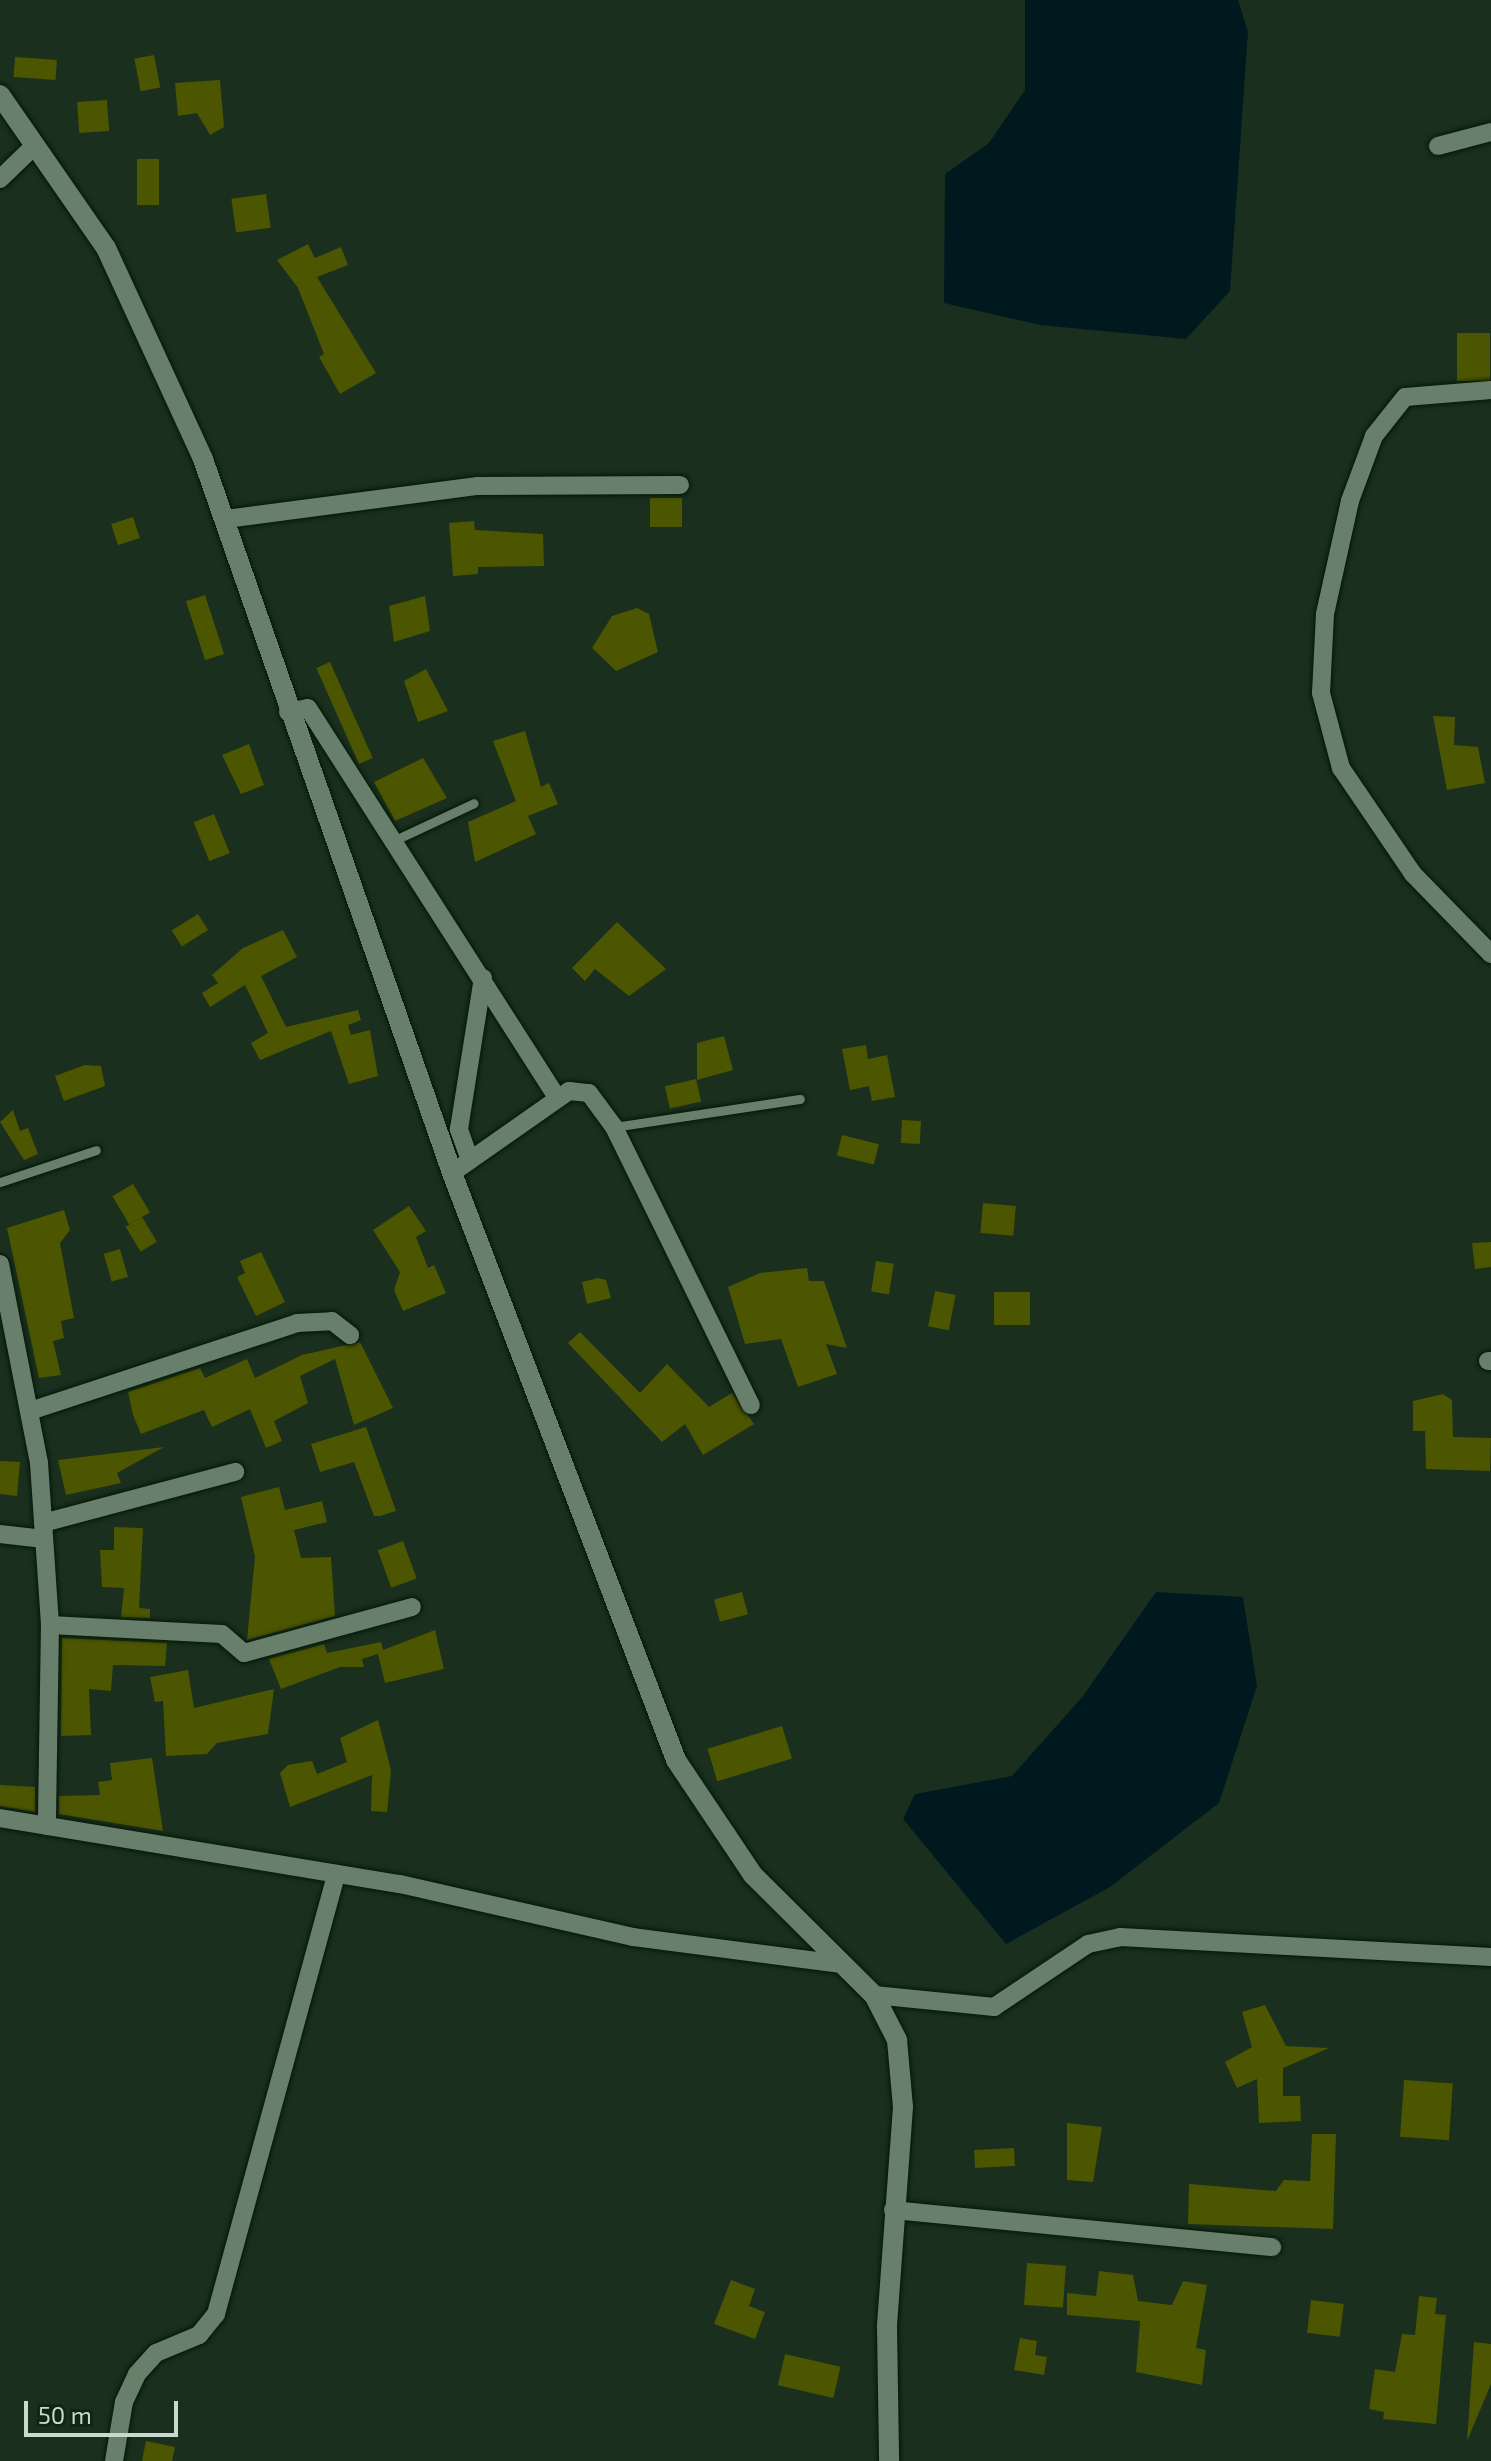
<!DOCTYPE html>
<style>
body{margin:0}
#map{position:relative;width:1491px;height:2461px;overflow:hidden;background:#1a2f1e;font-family:"Exo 2",sans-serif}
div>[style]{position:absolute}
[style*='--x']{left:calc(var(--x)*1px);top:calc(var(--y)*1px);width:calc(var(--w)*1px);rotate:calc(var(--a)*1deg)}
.water>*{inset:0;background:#00191f}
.building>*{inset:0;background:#4c5500;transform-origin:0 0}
.roads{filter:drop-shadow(0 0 2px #041707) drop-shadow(0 0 2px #041707)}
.service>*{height:9px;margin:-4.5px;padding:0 4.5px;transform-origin:4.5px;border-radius:4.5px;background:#68806b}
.minor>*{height:18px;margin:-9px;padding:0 9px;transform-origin:9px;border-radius:9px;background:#68806b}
.tertiary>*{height:20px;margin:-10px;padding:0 10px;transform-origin:10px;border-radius:10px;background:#68806b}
span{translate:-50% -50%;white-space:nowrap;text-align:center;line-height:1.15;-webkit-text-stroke:6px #112515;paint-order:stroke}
.scale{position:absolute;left:24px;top:2401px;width:154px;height:36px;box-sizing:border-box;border:4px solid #cbd8cd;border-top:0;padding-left:10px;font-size:24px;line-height:28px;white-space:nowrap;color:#cbd8cd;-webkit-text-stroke:6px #112515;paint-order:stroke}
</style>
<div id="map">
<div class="water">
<i style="clip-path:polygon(1025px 0,1238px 0,1248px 32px,1230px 291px,1186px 339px,1040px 325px,944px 303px,945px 174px,989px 143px,1025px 90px)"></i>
<i style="clip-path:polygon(1156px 1592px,1243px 1597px,1257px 1686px,1219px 1803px,1110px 1887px,1006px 1944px,903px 1819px,915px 1794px,1012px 1776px,1083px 1696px)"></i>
</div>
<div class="building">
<i style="left:154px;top:55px;width:33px;height:20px;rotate:79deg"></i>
<i style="left:15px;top:57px;width:42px;height:20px;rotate:4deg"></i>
<i style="clip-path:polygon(220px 80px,224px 127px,210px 135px,197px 113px,178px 116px,175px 83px)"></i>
<i style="left:107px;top:100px;width:31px;height:30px;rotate:86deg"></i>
<i style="left:137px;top:159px;width:22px;height:46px"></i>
<i style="left:266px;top:194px;width:34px;height:35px;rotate:82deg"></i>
<i style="clip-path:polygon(308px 244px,315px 258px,341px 247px,348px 265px,317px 277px,376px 373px,340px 394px,319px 357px,324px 354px,298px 288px,277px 260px)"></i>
<i style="left:1457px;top:333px;width:33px;height:48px"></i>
<i style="left:682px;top:498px;width:29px;height:32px;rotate:90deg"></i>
<i style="left:133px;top:517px;width:22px;height:23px;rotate:72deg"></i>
<i style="clip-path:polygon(474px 521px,475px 530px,543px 534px,544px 566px,478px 567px,478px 574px,453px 576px,449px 523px)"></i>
<i style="left:205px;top:595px;width:62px;height:20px;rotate:72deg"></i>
<i style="clip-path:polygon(425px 596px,430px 631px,394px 642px,389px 606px)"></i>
<i style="clip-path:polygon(637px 608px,649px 614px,658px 652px,616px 671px,592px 648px,612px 616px)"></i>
<i style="left:330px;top:662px;width:105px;height:15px;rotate:66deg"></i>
<i style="clip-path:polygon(426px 669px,448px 711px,418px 722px,404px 681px)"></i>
<i style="clip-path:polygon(1433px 716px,1455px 717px,1454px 745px,1478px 747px,1485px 783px,1447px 790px)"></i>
<i style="clip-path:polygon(525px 731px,541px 787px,549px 783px,558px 804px,528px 816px,536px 834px,475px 862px,468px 822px,516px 801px,493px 741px)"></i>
<i style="clip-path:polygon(249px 744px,264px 785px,241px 794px,222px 755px)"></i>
<i style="clip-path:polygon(423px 758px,447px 798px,395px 821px,374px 782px)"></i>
<i style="left:214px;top:814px;width:42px;height:22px;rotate:68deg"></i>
<i style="left:198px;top:914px;width:19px;height:31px;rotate:58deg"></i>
<i style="clip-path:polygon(617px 922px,666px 969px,629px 996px,595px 969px,585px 981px,572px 968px)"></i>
<i style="clip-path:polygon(283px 930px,297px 957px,261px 976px,286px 1027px,358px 1010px,361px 1020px,348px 1025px,351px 1035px,370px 1030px,378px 1076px,349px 1084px,331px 1031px,260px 1060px,251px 1043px,268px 1033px,245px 985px,210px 1007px,202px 993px,218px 983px,212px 975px,243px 948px)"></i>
<i style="clip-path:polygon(724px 1036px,733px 1070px,697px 1080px,697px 1043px)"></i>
<i style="clip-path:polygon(866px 1045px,868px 1059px,887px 1055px,895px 1097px,872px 1101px,869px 1086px,850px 1090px,842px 1049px)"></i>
<i style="clip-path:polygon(85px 1065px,101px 1066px,105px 1086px,64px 1101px,55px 1076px)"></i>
<i style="left:696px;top:1079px;width:23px;height:32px;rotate:77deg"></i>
<i style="clip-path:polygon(13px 1110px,20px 1131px,28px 1128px,38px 1154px,24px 1160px,0 1122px)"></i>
<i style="left:902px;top:1120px;width:19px;height:23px;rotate:3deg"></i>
<i style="left:842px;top:1135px;width:38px;height:21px;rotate:14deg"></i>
<i style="left:133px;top:1184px;width:33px;height:24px;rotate:59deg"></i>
<i style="left:983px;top:1203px;width:33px;height:30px;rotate:5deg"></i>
<i style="clip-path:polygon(409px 1206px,426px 1231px,416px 1237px,428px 1268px,434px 1265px,446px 1293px,403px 1311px,394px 1290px,400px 1272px,373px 1230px)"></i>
<i style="clip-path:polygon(64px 1210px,70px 1230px,60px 1243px,74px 1318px,61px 1321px,64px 1338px,53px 1341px,61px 1375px,39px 1378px,7px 1228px)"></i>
<i style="left:142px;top:1217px;width:29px;height:19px;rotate:59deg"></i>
<i style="clip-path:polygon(1491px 1242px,1491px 1267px,1475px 1269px,1472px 1243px)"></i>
<i style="left:120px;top:1249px;width:29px;height:17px;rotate:74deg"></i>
<i style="clip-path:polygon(261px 1252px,285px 1302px,256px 1316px,237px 1277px,245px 1273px,240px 1261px)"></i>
<i style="left:876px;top:1261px;width:18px;height:31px;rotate:9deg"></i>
<i style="clip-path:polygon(807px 1268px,809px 1281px,824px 1281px,847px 1348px,826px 1344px,837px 1374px,798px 1387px,781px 1339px,745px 1344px,728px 1287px,760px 1273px)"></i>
<i style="clip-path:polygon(598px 1278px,606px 1280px,611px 1298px,587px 1304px,582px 1282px)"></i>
<i style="left:935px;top:1291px;width:21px;height:36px;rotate:11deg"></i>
<i style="left:994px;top:1292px;width:36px;height:33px"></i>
<i style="clip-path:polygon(580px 1332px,640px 1393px,667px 1364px,709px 1407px,732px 1393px,754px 1424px,703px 1455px,685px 1424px,662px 1442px,568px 1343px)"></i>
<i style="clip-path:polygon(360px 1342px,393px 1408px,354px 1425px,335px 1359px,300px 1376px,308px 1403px,274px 1421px,282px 1441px,266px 1448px,250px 1409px,212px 1427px,204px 1410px,141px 1434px,133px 1415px,128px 1392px,200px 1368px,205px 1378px,247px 1359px,255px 1378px,302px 1355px)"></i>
<i style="clip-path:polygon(1443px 1394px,1452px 1400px,1453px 1437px,1491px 1438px,1490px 1471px,1426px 1469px,1425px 1431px,1413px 1431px,1413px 1401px)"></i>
<i style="clip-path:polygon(366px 1427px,396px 1511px,380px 1516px,374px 1516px,354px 1462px,320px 1472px,311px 1444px)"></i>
<i style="clip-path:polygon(164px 1447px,117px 1473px,121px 1483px,66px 1495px,58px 1460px)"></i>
<i style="clip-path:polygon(0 1461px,20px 1462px,17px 1496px,0 1494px)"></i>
<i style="clip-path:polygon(279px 1487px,285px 1510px,322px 1501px,327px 1522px,294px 1530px,301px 1558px,331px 1557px,335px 1616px,247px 1640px,255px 1557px,241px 1497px)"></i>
<i style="clip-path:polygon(114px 1527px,143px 1528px,139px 1608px,150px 1609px,150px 1618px,121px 1617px,124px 1588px,102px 1587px,100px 1550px,114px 1550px)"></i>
<i style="left:403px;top:1541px;width:40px;height:27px;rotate:70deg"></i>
<i style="left:742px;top:1592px;width:23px;height:29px;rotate:75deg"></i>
<i style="clip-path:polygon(435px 1630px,444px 1669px,385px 1683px,378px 1654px,362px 1659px,364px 1667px,340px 1667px,281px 1689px,269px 1659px,324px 1644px,327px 1653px,381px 1642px,383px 1650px)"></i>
<i style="clip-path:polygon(62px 1638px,167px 1643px,165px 1666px,113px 1665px,111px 1691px,89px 1689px,91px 1735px,61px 1736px)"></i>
<i style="clip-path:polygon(188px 1670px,194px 1708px,274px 1689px,268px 1734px,217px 1743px,207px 1754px,166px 1756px,163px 1701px,155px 1702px,150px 1677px)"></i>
<i style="clip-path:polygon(378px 1720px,391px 1770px,387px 1812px,371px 1811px,372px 1775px,290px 1807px,280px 1773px,288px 1765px,312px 1761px,317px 1774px,347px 1762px,340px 1738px)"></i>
<i style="left:782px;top:1726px;width:34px;height:78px;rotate:73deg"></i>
<i style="clip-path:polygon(152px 1758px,163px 1831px,59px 1814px,59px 1796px,100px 1795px,98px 1782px,112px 1780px,110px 1763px)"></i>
<i style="clip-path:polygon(0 1785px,35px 1787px,35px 1812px,0 1806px)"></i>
<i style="clip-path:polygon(1265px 2005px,1286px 2046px,1329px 2048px,1283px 2068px,1283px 2096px,1300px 2096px,1301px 2121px,1259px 2123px,1257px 2079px,1237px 2088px,1225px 2062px,1252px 2047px,1242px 2012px)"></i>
<i style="left:1404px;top:2080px;width:49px;height:57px;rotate:4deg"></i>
<i style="clip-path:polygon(1067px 2123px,1102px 2127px,1093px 2182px,1067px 2180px)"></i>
<i style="clip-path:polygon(1312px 2134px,1336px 2134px,1333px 2229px,1188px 2224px,1189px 2184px,1276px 2191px,1284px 2180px,1310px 2181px)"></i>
<i style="left:1014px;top:2148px;width:18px;height:40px;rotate:87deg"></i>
<i style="left:1027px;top:2263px;width:39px;height:42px;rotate:4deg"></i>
<i style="clip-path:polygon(1099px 2271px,1133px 2275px,1138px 2301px,1172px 2305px,1183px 2281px,1207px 2285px,1196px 2348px,1206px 2350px,1202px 2385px,1136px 2372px,1140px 2321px,1067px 2315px,1067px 2293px,1096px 2296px)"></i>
<i style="clip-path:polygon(731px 2280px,755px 2289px,749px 2306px,765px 2312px,755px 2339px,714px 2324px)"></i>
<i style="clip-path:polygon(1419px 2296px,1437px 2298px,1435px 2314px,1446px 2315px,1436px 2424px,1383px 2419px,1384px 2412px,1369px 2409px,1375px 2369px,1395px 2372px,1402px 2334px,1415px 2335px)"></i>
<i style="left:1311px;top:2300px;width:33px;height:33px;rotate:7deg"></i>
<i style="clip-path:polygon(1020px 2338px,1037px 2341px,1035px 2355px,1047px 2357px,1044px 2375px,1014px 2370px)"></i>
<i style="clip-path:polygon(1474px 2342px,1491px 2344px,1491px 2384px,1467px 2441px)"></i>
<i style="left:785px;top:2354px;width:57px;height:32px;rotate:13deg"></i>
<i style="clip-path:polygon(146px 2441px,175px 2447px,172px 2461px,142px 2461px)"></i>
</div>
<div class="roads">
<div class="service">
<i style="--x:393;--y:841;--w:89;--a:-25.1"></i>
<i style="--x:614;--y:1127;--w:188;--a:-8.6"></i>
<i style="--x:0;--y:1182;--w:101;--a:-18.4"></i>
</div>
<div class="minor">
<i style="--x:1438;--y:146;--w:55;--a:-14.8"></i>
<i style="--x:0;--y:179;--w:45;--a:-44.1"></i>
<i style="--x:1491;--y:390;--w:86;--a:175.3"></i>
<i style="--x:1405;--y:397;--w:50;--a:128.5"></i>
<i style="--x:1374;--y:436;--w:69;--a:110.3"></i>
<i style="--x:1350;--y:501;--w:116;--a:102.5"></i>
<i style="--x:1325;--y:614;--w:79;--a:92.9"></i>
<i style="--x:1321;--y:693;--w:78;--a:75.1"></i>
<i style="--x:1341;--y:768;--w:128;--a:55.8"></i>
<i style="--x:1413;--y:874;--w:112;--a:45.7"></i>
<i style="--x:226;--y:519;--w:254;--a:-7.5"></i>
<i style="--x:478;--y:486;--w:202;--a:-0.3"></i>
<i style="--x:288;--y:712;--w:20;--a:-11"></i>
<i style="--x:308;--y:708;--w:463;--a:57.4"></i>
<i style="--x:470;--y:1160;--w:33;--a:-110"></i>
<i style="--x:459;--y:1129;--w:153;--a:-81"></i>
<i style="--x:452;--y:1173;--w:143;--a:-35"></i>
<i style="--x:569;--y:1091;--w:20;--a:6"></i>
<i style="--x:589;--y:1093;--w:42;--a:53.7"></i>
<i style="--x:614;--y:1127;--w:310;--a:63.8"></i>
<i style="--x:0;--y:1264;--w:203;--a:78.9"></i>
<i style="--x:39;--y:1463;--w:162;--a:86.1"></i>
<i style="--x:50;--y:1625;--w:201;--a:90.9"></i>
<i style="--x:1488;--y:1361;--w:3;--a:0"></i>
<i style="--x:30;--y:1411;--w:281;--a:-18.2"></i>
<i style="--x:297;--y:1323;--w:35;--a:-3"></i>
<i style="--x:332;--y:1321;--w:23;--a:38"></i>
<i style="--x:43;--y:1523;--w:199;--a:-14.9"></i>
<i style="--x:0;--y:1534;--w:44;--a:6.5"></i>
<i style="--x:50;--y:1625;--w:172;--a:3"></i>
<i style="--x:222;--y:1634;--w:29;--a:41"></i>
<i style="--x:244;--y:1653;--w:174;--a:-15.3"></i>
<i style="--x:0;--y:1818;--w:405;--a:9.4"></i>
<i style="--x:400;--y:1884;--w:239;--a:12.8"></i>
<i style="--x:633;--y:1937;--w:211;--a:7.4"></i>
<i style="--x:874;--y:1995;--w:121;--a:5.7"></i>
<i style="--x:994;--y:2007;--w:113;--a:-33.8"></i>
<i style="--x:1088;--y:1944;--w:33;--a:-12"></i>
<i style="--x:1120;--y:1937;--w:372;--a:3.1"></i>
<i style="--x:893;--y:2210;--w:381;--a:5.6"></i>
<i style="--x:114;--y:2461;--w:60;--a:-80.4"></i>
<i style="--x:124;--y:2402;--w:31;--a:-65"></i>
<i style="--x:137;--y:2374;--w:28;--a:-48"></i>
<i style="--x:156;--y:2353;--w:47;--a:-22.7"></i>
<i style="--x:199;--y:2335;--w:27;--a:-51"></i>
<i style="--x:216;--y:2314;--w:456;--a:-74.7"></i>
</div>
<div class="tertiary">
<i style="--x:0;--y:95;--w:186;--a:55.3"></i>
<i style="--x:106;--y:248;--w:232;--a:65.3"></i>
<i style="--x:203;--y:459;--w:756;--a:70.77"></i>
<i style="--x:452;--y:1173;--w:628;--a:69.11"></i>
<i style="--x:676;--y:1760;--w:138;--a:56.2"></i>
<i style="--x:753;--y:1875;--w:170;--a:44.8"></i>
<i style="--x:874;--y:1995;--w:51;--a:62.9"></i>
<i style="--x:897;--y:2040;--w:67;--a:84.9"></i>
<i style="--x:903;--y:2107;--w:221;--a:94.2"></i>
<i style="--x:887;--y:2327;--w:134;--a:89.1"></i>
</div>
</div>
<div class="scale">50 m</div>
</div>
